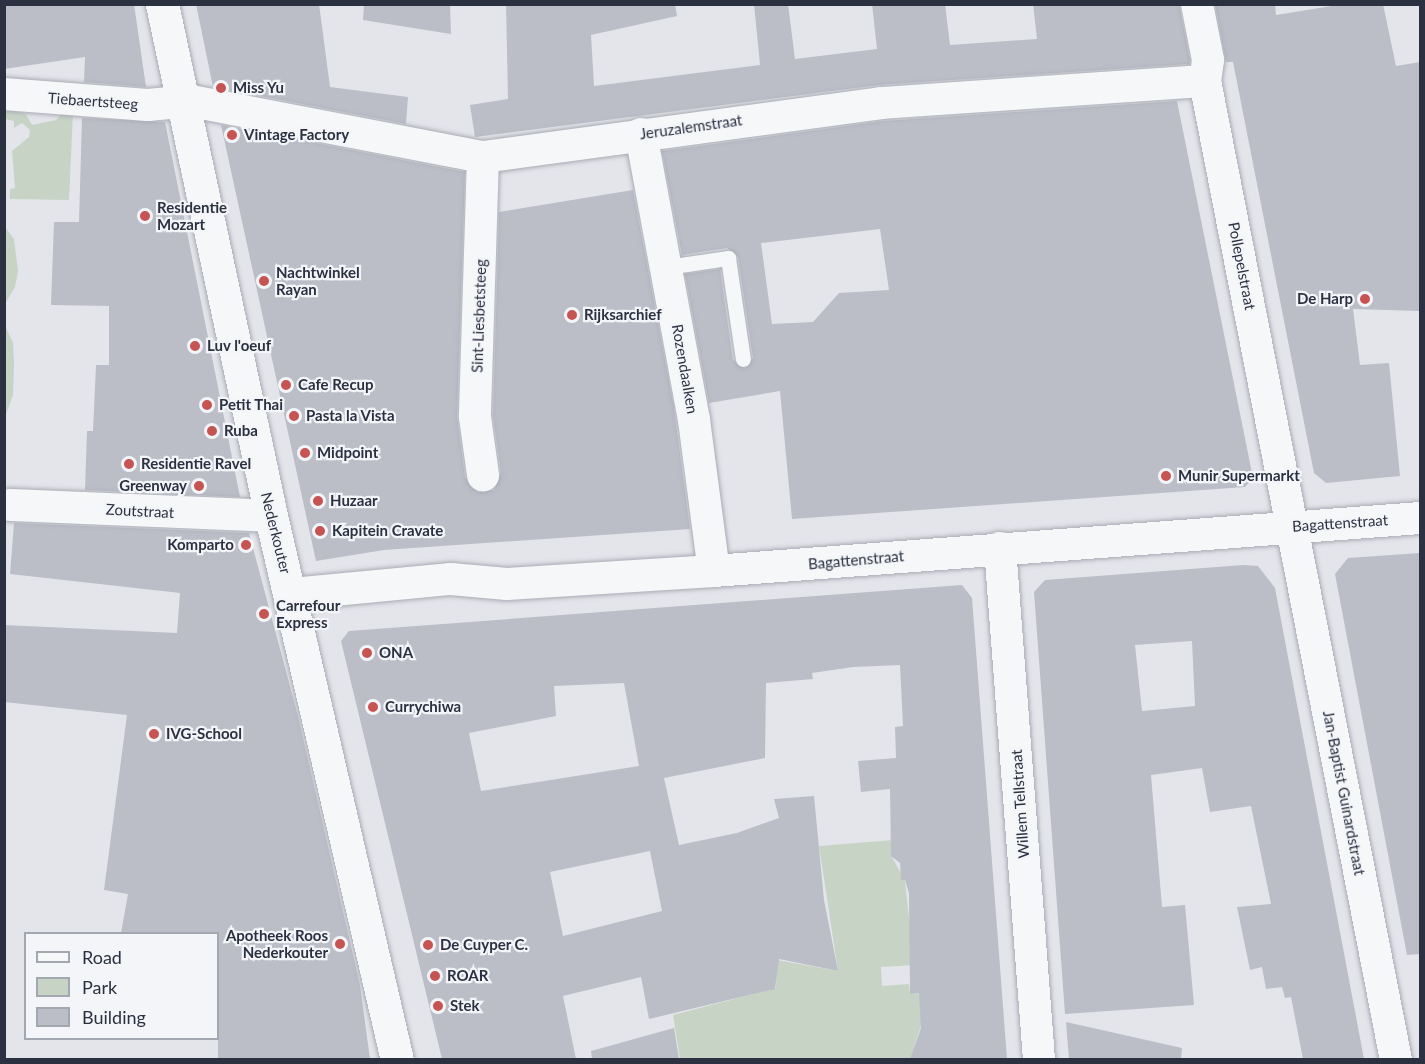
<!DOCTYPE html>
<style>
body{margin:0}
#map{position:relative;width:1425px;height:1064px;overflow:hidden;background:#e4e5eb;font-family:Lato,sans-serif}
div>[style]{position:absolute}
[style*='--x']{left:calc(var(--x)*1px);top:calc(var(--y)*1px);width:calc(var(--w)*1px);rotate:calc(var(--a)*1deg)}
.green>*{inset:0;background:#c7d4c5}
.building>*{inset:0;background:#bbbec7}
.roads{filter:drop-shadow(0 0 2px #a9abb5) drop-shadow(0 0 2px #a9abb5)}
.service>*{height:15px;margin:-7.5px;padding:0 7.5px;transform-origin:7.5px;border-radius:7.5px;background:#f6f7f9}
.minor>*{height:32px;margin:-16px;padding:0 16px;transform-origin:16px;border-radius:16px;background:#f6f7f9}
.tertiary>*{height:33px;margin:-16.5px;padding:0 16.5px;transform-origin:16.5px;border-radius:16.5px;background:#f6f7f9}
.dots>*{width:16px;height:16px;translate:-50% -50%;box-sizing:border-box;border:3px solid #f3f5f8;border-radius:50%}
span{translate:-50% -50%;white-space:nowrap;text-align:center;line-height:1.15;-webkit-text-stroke:4.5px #f3f5f8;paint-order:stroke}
.poi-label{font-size:15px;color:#2c3142;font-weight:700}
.left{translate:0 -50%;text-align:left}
.right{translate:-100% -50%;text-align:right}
.street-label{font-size:15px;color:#2c3142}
.frame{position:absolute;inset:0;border:6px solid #2c3142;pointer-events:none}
.legend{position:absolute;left:24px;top:932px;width:195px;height:108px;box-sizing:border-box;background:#f3f5f8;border:2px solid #a3a7af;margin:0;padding:8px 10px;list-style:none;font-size:18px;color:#2c3142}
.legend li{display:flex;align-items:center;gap:12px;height:30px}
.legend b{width:30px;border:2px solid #a3a7af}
</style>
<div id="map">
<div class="green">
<i style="clip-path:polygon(5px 109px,26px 114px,32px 125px,56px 120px,63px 112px,73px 113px,69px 200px,10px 199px,10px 189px,15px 188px,12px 151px,29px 137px,30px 130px,22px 123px,14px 128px,14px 121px,5px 119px)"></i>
<i style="clip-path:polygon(5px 227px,14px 239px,18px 271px,15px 287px,5px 304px)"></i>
<i style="clip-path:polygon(5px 325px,13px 343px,14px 363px,13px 395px,5px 417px)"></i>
<i style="clip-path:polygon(893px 840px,891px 855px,905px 881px,914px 965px,881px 967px,882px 986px,909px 984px,910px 994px,922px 993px,923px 1020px,914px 1047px,918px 1059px,680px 1059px,673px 1015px,776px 988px,777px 960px,838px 971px,819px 846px)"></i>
</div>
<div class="building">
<i style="clip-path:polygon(4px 4px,134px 4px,146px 87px,84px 82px,85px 57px,4px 69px)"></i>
<i style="clip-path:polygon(196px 4px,319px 4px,330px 87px,408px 97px,406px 124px,213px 87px)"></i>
<i style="clip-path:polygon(364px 4px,450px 4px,451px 34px,363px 20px)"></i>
<i style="clip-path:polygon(506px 4px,675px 4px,677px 16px,591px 35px,594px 86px,760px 65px,754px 4px,788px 4px,795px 59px,877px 49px,872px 4px,945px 4px,950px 45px,1037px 39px,1033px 4px,1179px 4px,1190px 60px,1189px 64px,879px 85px,475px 137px,470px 105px,508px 99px)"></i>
<i style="clip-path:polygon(1215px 4px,1275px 4px,1276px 15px,1344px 4px,1383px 4px,1396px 66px,1420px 62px,1420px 311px,1353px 309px,1360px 365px,1389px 363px,1400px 476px,1326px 483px,1314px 473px,1233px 62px,1226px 62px)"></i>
<i style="clip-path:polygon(evenodd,1177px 101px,1253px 478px,1245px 487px,792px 519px,780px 391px,709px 403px,685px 274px,720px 269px,733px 360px,745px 368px,753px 358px,738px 257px,727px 248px,682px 255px,662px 151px,883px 121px,1177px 101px,880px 229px,889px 290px,839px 293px,813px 322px,772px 324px,761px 243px,880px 229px)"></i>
<i style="clip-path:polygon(82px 118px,165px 122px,240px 497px,85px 490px,87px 431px,93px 431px,96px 365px,109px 365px,109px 306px,51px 305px,54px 222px,79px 222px)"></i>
<i style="clip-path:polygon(221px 125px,465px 172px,457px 417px,465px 477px,477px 492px,494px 490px,501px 473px,493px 416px,499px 212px,633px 190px,674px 408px,690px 529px,384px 550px,316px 561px)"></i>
<i style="clip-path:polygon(14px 523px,249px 533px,298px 716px,360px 985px,370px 1059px,218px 1059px,218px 933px,121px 933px,128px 894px,104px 890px,127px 715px,4px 702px,4px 625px,177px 633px,180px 593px,10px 574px)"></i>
<i style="clip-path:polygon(1420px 553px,1420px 954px,1407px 955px,1335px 574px,1348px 558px)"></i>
<i style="clip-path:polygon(evenodd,1243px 565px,1258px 566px,1275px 588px,1364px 1059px,1303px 1059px,1291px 997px,1285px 998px,1282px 987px,1266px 989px,1262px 967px,1250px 970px,1237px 907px,1271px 904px,1251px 806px,1210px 812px,1202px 768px,1151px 775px,1162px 907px,1185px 905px,1194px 1005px,1065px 1014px,1034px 592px,1045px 580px,1243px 565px,1192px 641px,1195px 706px,1142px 711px,1135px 645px,1192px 641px)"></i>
<i style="clip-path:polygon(evenodd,962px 585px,972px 598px,1007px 1059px,910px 1059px,921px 1028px,919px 993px,910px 994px,909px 893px,905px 880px,901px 880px,900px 863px,891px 856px,890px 789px,861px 792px,858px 761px,896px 758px,895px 727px,903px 726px,900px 665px,853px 667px,812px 673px,813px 679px,766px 683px,765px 758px,664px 778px,679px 845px,737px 833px,779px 818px,774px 799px,814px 796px,824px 900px,838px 971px,779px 959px,775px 989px,649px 1019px,641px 977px,563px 996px,576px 1059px,442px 1059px,341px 641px,349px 631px,962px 585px,624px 683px,639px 766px,481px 791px,469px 733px,556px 716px,554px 686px,624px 683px,962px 585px,650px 851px,662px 911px,563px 936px,550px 872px,650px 851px)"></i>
<i style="clip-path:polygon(1066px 1022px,1182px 1048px,1181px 1059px,1069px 1059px)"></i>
<i style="clip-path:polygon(674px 1028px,679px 1059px,592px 1059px,591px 1051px)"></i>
</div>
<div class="roads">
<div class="service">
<i style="--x:667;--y:267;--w:62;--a:-8.4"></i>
<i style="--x:728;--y:258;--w:102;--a:81.6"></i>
</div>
<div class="minor">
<i style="--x:1197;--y:4;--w:57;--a:78.9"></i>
<i style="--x:1208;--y:60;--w:21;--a:98"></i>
<i style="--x:1205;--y:81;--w:997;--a:78.96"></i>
<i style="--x:4;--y:94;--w:144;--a:4.4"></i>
<i style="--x:148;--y:105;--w:43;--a:-5.3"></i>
<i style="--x:191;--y:101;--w:297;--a:10.9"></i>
<i style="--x:483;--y:157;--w:402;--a:-7.7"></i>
<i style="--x:881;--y:103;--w:325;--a:-3.9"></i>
<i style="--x:641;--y:134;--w:291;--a:79.5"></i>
<i style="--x:694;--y:420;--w:152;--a:82.5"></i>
<i style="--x:483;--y:157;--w:260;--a:91.8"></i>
<i style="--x:475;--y:417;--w:59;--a:82.1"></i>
<i style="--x:10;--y:505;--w:261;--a:2.4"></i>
<i style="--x:1000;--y:548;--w:513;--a:85.64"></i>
<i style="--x:292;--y:594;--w:160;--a:-5.4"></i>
<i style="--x:451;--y:579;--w:56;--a:5.1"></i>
<i style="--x:507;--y:584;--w:207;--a:-3.6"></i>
<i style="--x:714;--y:571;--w:708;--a:-4.29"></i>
</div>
<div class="tertiary">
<i style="--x:162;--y:4;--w:523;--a:77.98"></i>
<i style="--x:271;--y:516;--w:558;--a:76.96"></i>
</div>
</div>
<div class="dots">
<i style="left:221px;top:88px;background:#c65452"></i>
<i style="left:232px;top:135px;background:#c65452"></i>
<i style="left:145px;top:216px;background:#c65452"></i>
<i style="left:264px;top:281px;background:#c65452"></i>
<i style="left:1365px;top:299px;background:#c65452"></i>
<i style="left:572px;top:315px;background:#c65452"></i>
<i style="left:195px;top:346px;background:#c65452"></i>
<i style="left:286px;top:385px;background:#c65452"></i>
<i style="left:207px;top:405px;background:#c65452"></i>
<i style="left:294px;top:416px;background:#c65452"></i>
<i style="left:212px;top:431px;background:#c65452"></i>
<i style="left:305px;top:453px;background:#c65452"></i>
<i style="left:129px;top:464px;background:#c65452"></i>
<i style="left:1166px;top:476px;background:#c65452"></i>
<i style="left:199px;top:486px;background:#c65452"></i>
<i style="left:318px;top:501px;background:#c65452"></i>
<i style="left:320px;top:531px;background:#c65452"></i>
<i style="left:246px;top:545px;background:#c65452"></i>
<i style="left:264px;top:614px;background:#c65452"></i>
<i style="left:367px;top:653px;background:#c65452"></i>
<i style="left:373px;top:707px;background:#c65452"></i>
<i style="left:154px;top:734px;background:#c65452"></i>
<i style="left:340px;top:944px;background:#c65452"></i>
<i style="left:428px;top:945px;background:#c65452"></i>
<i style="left:435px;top:976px;background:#c65452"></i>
<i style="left:438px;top:1006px;background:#c65452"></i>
</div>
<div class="poi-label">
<span class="left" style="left:233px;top:88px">Miss Yu</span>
<span class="left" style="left:244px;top:135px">Vintage Factory</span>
<span class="left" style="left:157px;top:216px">Residentie<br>Mozart</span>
<span class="left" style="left:276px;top:281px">Nachtwinkel<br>Rayan</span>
<span class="right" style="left:1353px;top:299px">De Harp</span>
<span class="left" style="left:584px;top:315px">Rijksarchief</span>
<span class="left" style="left:207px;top:346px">Luv l'oeuf</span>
<span class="left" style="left:298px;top:385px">Cafe Recup</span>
<span class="left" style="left:219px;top:405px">Petit Thai</span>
<span class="left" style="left:306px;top:416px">Pasta la Vista</span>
<span class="left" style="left:224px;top:431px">Ruba</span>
<span class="left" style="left:317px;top:453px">Midpoint</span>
<span class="left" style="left:141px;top:464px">Residentie Ravel</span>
<span class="left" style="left:1178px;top:476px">Munir Supermarkt</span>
<span class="right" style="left:187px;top:486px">Greenway</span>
<span class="left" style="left:330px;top:501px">Huzaar</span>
<span class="left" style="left:332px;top:531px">Kapitein Cravate</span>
<span class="right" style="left:234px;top:545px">Komparto</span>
<span class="left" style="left:276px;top:614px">Carrefour<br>Express</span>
<span class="left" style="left:379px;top:653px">ONA</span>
<span class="left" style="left:385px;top:707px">Currychiwa</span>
<span class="left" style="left:166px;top:734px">IVG-School</span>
<span class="right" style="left:328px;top:944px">Apotheek Roos<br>Nederkouter</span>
<span class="left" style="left:440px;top:945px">De Cuyper C.</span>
<span class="left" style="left:447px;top:976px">ROAR</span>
<span class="left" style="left:450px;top:1006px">Stek</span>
</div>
<div class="street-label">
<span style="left:93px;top:101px;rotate:4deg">Tiebaertsteeg</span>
<span style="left:691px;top:127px;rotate:-8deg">Jeruzalemstraat</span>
<span style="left:1242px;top:266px;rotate:79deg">Pollepelstraat</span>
<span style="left:479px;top:316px;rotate:-88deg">Sint-Liesbetsteeg</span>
<span style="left:685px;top:369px;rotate:80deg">Rozendaalken</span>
<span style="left:140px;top:511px;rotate:3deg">Zoutstraat</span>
<span style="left:1340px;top:523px;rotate:-4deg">Bagattenstraat</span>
<span style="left:276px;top:533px;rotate:76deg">Nederkouter</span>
<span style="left:856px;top:560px;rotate:-5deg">Bagattenstraat</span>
<span style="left:1344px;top:793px;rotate:79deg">Jan-Baptist Guinardstraat</span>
<span style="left:1020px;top:804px;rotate:-94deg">Willem Tellstraat</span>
</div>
<div class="frame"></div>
<ul class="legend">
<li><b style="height:8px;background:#f6f7f9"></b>Road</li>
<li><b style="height:16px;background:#c7d4c5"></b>Park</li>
<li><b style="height:16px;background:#bbbec7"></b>Building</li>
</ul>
</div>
